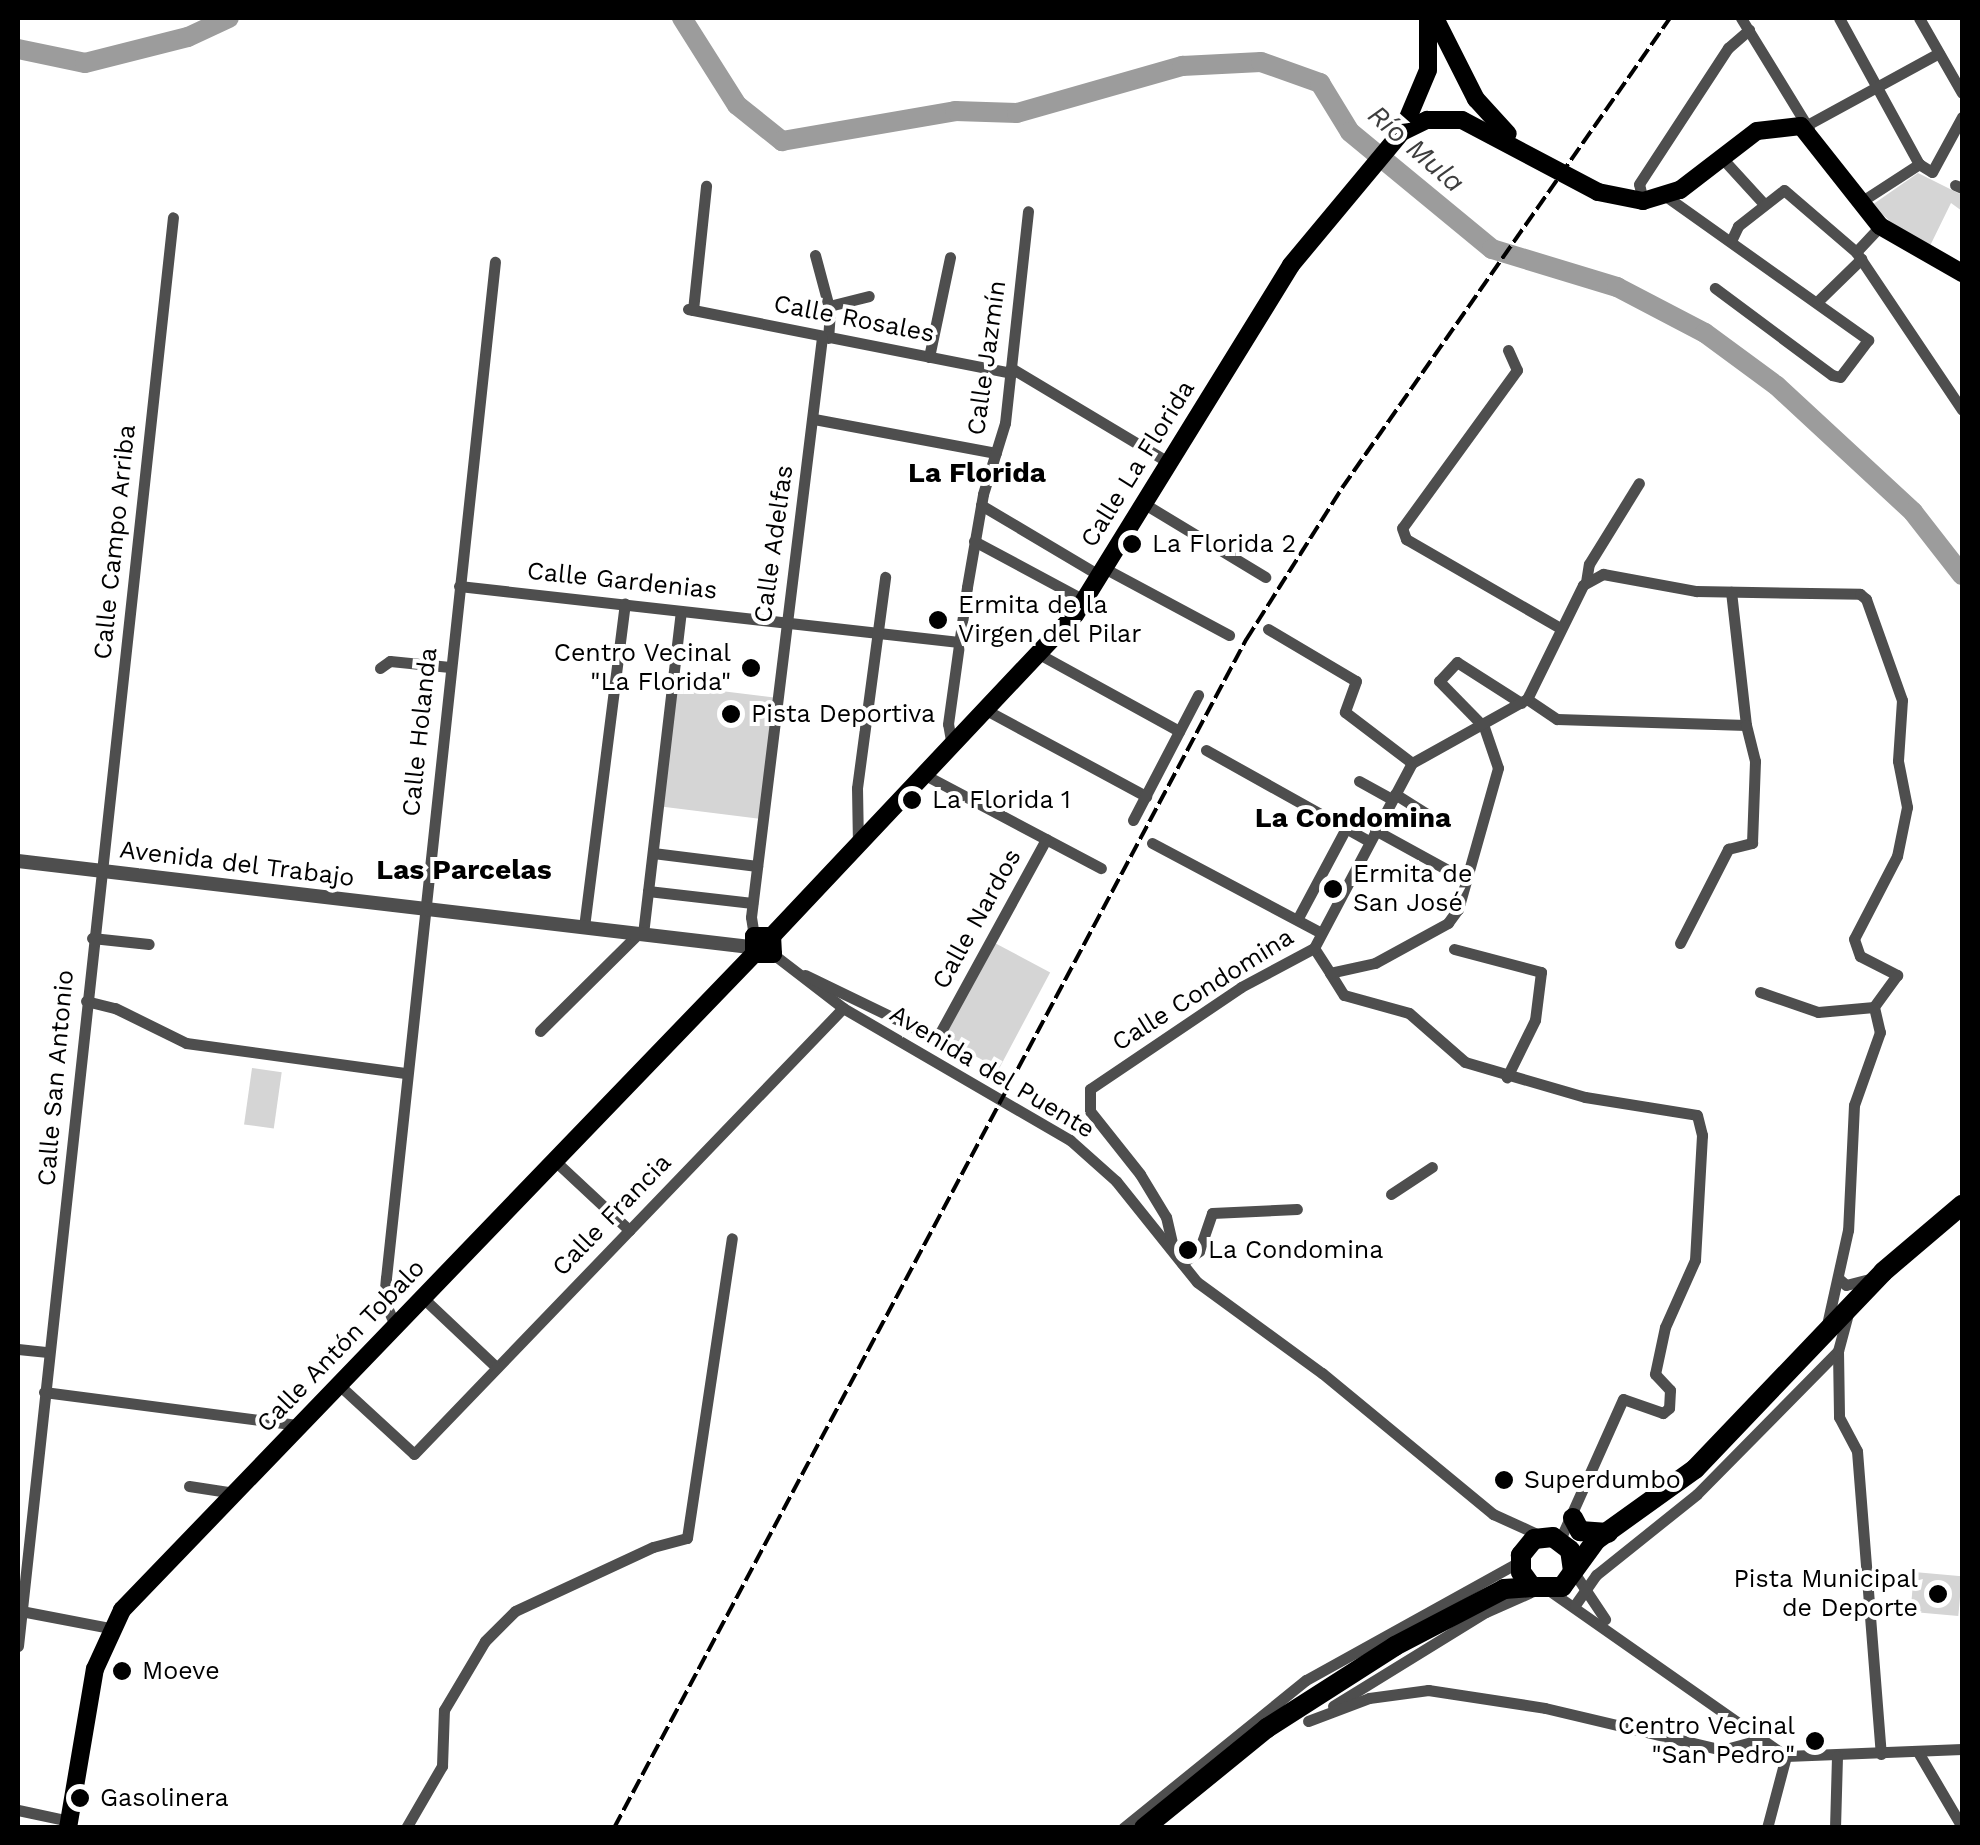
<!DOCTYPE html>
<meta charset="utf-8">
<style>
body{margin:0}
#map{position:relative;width:1980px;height:1845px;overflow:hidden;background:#fff;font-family:"Work Sans",sans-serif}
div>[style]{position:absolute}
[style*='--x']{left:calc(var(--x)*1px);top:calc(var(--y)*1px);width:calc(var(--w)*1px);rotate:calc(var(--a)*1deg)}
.green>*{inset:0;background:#d5d5d5;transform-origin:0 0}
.river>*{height:20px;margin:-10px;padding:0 10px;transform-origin:10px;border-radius:10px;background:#9c9c9c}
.minor>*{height:11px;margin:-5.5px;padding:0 5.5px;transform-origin:5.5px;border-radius:5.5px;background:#4e4e4e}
.tertiary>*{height:14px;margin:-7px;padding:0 7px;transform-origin:7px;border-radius:7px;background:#4e4e4e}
.primary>*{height:18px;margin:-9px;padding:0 9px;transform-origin:9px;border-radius:9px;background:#000}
.trunk>*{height:20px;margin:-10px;padding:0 10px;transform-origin:10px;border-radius:10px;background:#000}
.rail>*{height:4px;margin-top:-2px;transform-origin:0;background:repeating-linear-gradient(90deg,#000 0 15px,transparent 0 20px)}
.dots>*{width:28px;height:28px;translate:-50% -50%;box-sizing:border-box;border:5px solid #fff;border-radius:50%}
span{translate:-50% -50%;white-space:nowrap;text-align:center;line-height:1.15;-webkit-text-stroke:8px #fff;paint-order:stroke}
.street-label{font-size:25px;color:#000}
.poi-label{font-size:25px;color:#000}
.left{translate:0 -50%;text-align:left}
.right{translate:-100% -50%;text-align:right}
.water-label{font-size:28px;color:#3d3d3d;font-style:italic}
.neighbourhood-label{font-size:28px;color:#000;font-weight:700}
.frame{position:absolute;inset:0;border:20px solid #000;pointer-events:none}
</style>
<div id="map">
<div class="green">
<i style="clip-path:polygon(1918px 173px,1962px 195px,1962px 211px,1951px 203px,1926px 254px,1872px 205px)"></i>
<i style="left:672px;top:685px;width:105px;height:122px;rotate:7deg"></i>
<i style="left:991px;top:941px;width:67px;height:109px;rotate:28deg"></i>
<i style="left:252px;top:1068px;width:30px;height:57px;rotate:8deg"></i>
<i style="left:1914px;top:1572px;width:48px;height:40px;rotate:5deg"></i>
</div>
<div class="river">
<i style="--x:682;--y:18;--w:103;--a:57.7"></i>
<i style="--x:737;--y:105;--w:58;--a:38.7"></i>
<i style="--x:782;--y:141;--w:176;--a:-9.8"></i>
<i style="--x:955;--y:111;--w:62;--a:1.8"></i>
<i style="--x:1017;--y:113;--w:172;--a:-15.9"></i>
<i style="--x:1182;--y:66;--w:79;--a:-2.9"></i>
<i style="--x:1261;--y:62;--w:63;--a:19.6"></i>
<i style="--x:1320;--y:83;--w:57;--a:58.5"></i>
<i style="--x:1350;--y:132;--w:184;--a:39.5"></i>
<i style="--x:1492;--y:249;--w:131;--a:16.9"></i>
<i style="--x:1617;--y:287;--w:99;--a:27.6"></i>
<i style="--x:1705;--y:333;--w:89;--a:36.4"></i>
<i style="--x:1777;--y:386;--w:185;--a:42.8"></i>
<i style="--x:1913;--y:512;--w:80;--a:52.1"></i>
<i style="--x:18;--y:49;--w:68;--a:11.8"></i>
<i style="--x:85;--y:63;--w:106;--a:-14.2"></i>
<i style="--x:188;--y:37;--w:45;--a:-24.9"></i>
</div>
<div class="minor">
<i style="--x:1741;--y:18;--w:130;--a:58.5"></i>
<i style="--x:1839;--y:18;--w:166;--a:61.3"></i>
<i style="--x:1919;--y:18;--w:86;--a:60.2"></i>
<i style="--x:1807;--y:125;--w:150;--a:-28.6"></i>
<i style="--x:1721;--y:157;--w:64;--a:47.5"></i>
<i style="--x:1955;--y:185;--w:8;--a:23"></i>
<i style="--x:1667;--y:197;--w:247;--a:35.4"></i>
<i style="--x:1868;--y:340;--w:46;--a:127.1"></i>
<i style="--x:1840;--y:377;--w:8;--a:-166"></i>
<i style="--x:1832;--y:375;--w:146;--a:-143.4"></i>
<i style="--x:1643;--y:201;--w:17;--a:-103"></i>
<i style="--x:1639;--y:184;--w:163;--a:-56.8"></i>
<i style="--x:1728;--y:48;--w:28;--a:-41"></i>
<i style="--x:1859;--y:203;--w:72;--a:-33"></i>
<i style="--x:1919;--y:164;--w:15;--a:32"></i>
<i style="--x:1932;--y:172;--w:63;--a:-61.4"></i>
<i style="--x:1732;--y:239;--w:14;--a:-65"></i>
<i style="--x:1738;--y:226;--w:58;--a:-38"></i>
<i style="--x:1784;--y:190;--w:95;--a:40.7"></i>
<i style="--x:1856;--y:252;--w:190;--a:56.1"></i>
<i style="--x:1856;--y:252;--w:35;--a:-47"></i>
<i style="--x:815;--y:255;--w:58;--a:75"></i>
<i style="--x:830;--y:311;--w:27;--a:94"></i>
<i style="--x:1817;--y:302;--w:62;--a:-44.3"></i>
<i style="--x:829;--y:306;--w:41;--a:-14"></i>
<i style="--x:688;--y:309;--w:328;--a:11.2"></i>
<i style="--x:693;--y:310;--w:125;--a:-84"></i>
<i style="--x:1508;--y:350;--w:22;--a:66"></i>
<i style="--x:1517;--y:370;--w:195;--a:126"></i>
<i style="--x:1402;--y:528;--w:12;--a:70"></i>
<i style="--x:1406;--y:539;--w:178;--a:30"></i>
<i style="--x:929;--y:357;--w:102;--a:-78.1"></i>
<i style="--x:1011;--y:368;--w:183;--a:30.9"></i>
<i style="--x:814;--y:419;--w:185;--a:10.6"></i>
<i style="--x:1143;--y:503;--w:143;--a:31.2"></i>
<i style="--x:981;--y:505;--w:137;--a:30.7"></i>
<i style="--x:974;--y:541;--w:125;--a:28.2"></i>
<i style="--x:1104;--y:568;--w:142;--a:28.2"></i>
<i style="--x:1586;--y:582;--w:18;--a:-81"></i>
<i style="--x:1589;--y:564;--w:95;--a:-58.3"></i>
<i style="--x:459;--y:586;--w:503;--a:6.39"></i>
<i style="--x:1268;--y:629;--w:102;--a:30.6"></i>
<i style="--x:1356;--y:681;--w:33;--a:110"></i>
<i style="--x:1345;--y:712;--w:84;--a:37.3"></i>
<i style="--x:1039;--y:654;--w:160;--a:28.8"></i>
<i style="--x:380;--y:668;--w:12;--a:-35"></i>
<i style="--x:390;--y:661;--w:60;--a:5.7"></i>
<i style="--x:1527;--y:699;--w:127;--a:-63.8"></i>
<i style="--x:1583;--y:585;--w:23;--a:-29"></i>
<i style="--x:1603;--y:574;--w:95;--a:10.4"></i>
<i style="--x:1696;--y:591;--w:164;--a:1"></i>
<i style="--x:1860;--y:594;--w:8;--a:40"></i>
<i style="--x:1866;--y:599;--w:107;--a:70.4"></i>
<i style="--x:1902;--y:700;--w:61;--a:93.8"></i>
<i style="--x:1898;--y:761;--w:47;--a:78.9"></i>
<i style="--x:1907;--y:807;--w:50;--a:101.5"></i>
<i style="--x:1897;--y:856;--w:93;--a:117.4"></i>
<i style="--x:1854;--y:939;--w:18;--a:71"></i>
<i style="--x:1860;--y:956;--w:42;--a:27.2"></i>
<i style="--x:1897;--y:975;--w:39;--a:126"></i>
<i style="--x:1874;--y:1007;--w:26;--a:77"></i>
<i style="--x:1880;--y:1032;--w:77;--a:109.6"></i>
<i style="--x:1854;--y:1105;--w:125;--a:92.7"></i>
<i style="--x:1848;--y:1230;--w:97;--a:102.5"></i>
<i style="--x:1527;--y:699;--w:36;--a:34"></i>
<i style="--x:1557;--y:719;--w:189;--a:1.8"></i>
<i style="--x:1746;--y:725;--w:134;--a:-96.4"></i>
<i style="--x:1521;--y:703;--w:76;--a:-147.4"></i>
<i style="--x:1457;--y:662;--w:26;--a:133"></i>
<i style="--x:1439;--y:681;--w:64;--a:45.6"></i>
<i style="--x:1484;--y:727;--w:43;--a:71.1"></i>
<i style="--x:1498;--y:768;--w:147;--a:105.8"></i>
<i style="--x:1458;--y:909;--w:17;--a:126"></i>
<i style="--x:1448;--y:923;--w:83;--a:151.3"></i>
<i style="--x:1375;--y:963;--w:46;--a:167.5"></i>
<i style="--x:1330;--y:973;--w:26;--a:58"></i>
<i style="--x:1344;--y:995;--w:67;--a:15.5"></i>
<i style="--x:1409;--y:1013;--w:74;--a:41.2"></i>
<i style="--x:1465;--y:1062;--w:125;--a:16.3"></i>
<i style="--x:1585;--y:1097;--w:113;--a:9.1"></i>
<i style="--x:1697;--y:1115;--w:21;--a:76"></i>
<i style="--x:1702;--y:1135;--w:125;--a:93.2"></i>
<i style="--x:1695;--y:1260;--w:73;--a:114.1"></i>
<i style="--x:1665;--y:1327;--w:48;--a:102"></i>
<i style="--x:1655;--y:1374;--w:22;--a:47"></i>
<i style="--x:1670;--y:1390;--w:18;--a:93"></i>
<i style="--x:1669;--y:1408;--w:8;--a:140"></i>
<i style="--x:1663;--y:1413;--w:42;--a:-160.7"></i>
<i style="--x:1623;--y:1399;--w:154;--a:114.1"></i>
<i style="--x:986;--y:710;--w:182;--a:28.3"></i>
<i style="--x:952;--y:746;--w:22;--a:-100"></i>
<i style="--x:948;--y:724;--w:138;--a:-82.1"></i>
<i style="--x:967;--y:587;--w:94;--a:-80.2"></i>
<i style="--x:983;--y:494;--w:74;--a:-72.8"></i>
<i style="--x:1005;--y:423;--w:213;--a:-83.8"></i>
<i style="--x:1206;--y:750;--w:187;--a:29.2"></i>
<i style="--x:925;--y:775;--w:199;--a:27.9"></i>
<i style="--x:1359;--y:781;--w:38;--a:29"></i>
<i style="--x:1395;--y:794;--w:54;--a:32.2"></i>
<i style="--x:1133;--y:820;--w:141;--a:-62.5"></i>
<i style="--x:1375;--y:830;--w:104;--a:28.8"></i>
<i style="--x:1152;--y:843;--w:191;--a:28"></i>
<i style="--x:858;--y:845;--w:57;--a:-91"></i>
<i style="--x:857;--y:788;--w:213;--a:-82.4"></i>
<i style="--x:653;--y:853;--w:105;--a:7.1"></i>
<i style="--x:648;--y:891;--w:105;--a:6.6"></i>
<i style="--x:1298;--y:918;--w:102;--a:-61.9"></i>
<i style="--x:584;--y:927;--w:326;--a:-82.8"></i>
<i style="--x:643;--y:934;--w:325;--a:-83.3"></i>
<i style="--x:754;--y:936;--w:19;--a:-99"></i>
<i style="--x:751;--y:917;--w:584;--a:-83.02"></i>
<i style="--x:92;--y:938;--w:57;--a:6"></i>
<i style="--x:1680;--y:943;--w:106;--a:-62.9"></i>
<i style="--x:1728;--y:849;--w:25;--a:-14"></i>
<i style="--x:1752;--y:843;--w:82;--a:-87.9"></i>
<i style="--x:1755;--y:761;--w:37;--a:-104"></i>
<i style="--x:1314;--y:948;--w:30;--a:57"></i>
<i style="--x:1454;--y:949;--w:90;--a:14.8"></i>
<i style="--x:1541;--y:972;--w:48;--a:97.1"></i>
<i style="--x:1535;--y:1020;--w:64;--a:116.2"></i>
<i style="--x:773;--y:954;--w:88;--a:37.6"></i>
<i style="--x:843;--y:1008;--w:263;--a:30.2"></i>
<i style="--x:1070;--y:1140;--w:62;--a:41.7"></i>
<i style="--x:1116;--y:1181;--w:129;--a:51.3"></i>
<i style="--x:1197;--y:1282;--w:155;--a:36.1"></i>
<i style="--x:1322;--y:1373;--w:222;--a:39.5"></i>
<i style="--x:1493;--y:1514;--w:51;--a:24.5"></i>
<i style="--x:805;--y:975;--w:138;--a:25.8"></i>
<i style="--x:929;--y:1035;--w:11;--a:-10"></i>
<i style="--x:940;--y:1033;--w:221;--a:-61.3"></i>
<i style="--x:1760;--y:992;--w:61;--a:19"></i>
<i style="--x:1818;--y:1012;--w:56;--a:-5.1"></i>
<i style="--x:86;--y:1001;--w:30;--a:14"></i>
<i style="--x:115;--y:1008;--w:79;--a:26.2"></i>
<i style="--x:186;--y:1043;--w:221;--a:7.8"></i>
<i style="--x:540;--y:1031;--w:138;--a:-44.7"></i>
<i style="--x:554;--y:1160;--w:103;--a:43"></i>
<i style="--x:1391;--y:1194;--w:49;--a:-33.4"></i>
<i style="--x:1173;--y:1247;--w:31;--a:-103"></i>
<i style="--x:1166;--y:1217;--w:50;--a:-121.2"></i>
<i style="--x:1140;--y:1174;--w:80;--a:-128.4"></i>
<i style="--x:1090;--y:1111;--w:22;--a:-90"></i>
<i style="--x:1090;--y:1089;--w:182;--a:-34"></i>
<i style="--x:1241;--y:987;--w:83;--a:-28.1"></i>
<i style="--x:1314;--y:948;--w:209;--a:-62.1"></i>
<i style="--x:1412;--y:763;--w:132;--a:-29.1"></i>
<i style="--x:1182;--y:1263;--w:21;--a:-35"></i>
<i style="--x:1199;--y:1251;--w:40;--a:-71.1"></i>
<i style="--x:1212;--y:1213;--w:85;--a:-2.7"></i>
<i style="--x:1839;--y:1279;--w:9;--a:41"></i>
<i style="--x:1846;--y:1285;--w:25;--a:-14"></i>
<i style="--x:422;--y:1297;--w:102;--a:43.4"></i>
<i style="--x:395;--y:1325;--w:27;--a:-114"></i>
<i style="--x:384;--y:1300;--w:22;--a:-85"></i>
<i style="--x:386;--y:1278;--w:1022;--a:-83.88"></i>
<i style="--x:18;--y:1349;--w:30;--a:6"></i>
<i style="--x:1838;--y:1351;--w:66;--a:89.1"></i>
<i style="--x:1839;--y:1417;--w:38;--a:62"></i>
<i style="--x:1857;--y:1451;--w:304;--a:85.5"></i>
<i style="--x:338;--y:1384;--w:103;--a:42.6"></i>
<i style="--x:414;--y:1454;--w:619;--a:-46.11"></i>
<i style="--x:44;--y:1392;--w:257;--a:7.4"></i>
<i style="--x:189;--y:1486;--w:46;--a:8.8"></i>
<i style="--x:1573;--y:1571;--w:58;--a:56.3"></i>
<i style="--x:1550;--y:1591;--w:288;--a:35"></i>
<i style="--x:1786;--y:1756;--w:176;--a:-2.3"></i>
<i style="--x:1575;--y:1605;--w:37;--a:-55"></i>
<i style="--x:1596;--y:1575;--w:129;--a:-38.7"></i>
<i style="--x:1697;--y:1494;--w:201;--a:-45.4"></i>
<i style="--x:1838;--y:1351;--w:39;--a:-75"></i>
<i style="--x:21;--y:1611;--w:91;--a:10.8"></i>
<i style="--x:18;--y:1646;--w:1437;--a:-83.81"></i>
<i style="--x:1333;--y:1706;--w:180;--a:-31.6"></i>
<i style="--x:1486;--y:1612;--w:47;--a:-23.8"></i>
<i style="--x:1308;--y:1721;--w:65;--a:-20.7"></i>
<i style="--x:1369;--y:1698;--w:60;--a:-7.7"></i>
<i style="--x:1428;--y:1690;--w:118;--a:8.7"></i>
<i style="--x:1545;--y:1708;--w:182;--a:13.3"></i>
<i style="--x:1722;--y:1750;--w:39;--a:-15"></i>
<i style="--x:1918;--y:1752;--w:87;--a:59.6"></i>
<i style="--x:18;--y:1810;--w:52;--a:12.2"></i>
<i style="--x:406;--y:1828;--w:72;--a:-59.9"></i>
<i style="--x:442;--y:1766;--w:56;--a:-88"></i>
<i style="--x:444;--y:1710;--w:80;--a:-59.3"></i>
<i style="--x:485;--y:1641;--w:42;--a:-45"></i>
<i style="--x:515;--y:1611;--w:152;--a:-24.9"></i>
<i style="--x:653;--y:1547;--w:35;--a:-15"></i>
<i style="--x:687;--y:1538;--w:303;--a:-81.5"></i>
<i style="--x:1123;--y:1828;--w:235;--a:-39"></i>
<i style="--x:1306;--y:1680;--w:244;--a:-29"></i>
<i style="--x:1767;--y:1828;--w:74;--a:-75.2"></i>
<i style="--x:1835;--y:1828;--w:72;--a:-88.4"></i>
</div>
<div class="tertiary">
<i style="--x:18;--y:861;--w:737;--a:6.7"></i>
</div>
<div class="primary">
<i style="--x:1435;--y:18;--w:91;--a:63.2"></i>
<i style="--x:1476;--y:99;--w:47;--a:47.6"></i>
<i style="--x:1402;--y:132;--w:28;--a:-26"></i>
<i style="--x:1427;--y:120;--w:35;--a:0"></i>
<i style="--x:1462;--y:120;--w:154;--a:27.9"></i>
<i style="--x:1598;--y:192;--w:46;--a:11.3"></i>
<i style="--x:1643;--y:201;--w:39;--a:-17"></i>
<i style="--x:1680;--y:190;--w:97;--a:-37.5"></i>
<i style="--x:1757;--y:131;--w:44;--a:-6.5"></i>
<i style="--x:1801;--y:126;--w:127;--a:51.7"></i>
<i style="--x:1880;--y:226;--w:95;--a:29.8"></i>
<i style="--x:772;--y:936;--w:441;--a:-46.7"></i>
<i style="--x:1075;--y:615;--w:411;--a:-58.3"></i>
<i style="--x:1291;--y:265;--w:173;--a:-50.2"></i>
<i style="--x:1402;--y:132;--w:67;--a:-67.2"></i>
<i style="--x:1428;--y:70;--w:52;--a:-90"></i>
<i style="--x:754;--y:954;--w:19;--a:0"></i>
<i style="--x:773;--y:954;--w:18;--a:-93"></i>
<i style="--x:754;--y:954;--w:18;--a:-90"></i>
<i style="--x:754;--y:936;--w:18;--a:0"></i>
<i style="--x:68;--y:1828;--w:161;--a:-80.4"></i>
<i style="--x:95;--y:1669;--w:65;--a:-65.4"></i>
<i style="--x:122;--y:1610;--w:911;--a:-46.07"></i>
</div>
<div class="trunk">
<i style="--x:1573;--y:1518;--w:15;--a:62"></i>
<i style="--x:1580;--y:1531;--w:28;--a:4"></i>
<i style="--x:1573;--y:1571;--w:21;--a:-98"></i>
<i style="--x:1570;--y:1550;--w:21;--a:-143"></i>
<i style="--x:1553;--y:1537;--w:19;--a:174"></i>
<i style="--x:1534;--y:1539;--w:21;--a:129"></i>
<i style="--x:1521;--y:1555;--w:17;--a:90"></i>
<i style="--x:1521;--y:1572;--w:19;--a:54"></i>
<i style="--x:1532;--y:1587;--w:30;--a:0"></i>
<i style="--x:1562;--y:1587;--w:58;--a:-54.1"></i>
<i style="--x:1596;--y:1540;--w:122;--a:-35.6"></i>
<i style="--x:1695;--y:1469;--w:272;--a:-46.3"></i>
<i style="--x:1883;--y:1272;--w:104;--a:-40.3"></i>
<i style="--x:1144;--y:1828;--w:159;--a:-39.1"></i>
<i style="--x:1267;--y:1728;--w:152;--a:-32.6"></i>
<i style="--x:1395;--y:1646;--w:123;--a:-27.6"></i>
<i style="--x:1504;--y:1589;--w:28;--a:-4"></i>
</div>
<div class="rail">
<i style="--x:614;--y:1828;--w:1346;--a:-61.99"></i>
<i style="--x:1246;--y:640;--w:180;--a:-57.7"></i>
<i style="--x:1342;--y:488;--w:573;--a:-55.09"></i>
</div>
<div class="dots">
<i style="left:1132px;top:544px;background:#000"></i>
<i style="left:938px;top:620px;background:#000"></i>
<i style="left:751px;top:668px;background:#000"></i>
<i style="left:731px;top:714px;background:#000"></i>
<i style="left:912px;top:800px;background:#000"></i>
<i style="left:1333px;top:889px;background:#000"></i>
<i style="left:1188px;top:1250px;background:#000"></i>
<i style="left:1504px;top:1480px;background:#000"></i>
<i style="left:1938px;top:1594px;background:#000"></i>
<i style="left:122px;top:1671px;background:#000"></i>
<i style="left:1815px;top:1741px;background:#000"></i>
<i style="left:80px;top:1798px;background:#000"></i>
</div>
<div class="street-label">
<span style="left:854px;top:319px;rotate:11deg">Calle Rosales</span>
<span style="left:987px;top:358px;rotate:-82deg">Calle Jazmín</span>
<span style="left:1138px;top:464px;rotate:-58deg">Calle La Florida</span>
<span style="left:115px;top:542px;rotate:-84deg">Calle Campo Arriba</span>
<span style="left:774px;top:544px;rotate:-82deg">Calle Adelfas</span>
<span style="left:622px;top:581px;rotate:6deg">Calle Gardenias</span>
<span style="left:420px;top:732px;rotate:-84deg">Calle Holanda</span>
<span style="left:237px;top:864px;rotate:7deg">Avenida del Trabajo</span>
<span style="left:977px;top:919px;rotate:-61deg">Calle Nardos</span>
<span style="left:1203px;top:990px;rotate:-32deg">Calle Condomina</span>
<span style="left:992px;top:1072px;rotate:31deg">Avenida del Puente</span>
<span style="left:56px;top:1078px;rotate:-85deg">Calle San Antonio</span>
<span style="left:612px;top:1215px;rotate:-46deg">Calle Francia</span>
<span style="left:341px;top:1346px;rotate:-46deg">Calle Antón Tobalo</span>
</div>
<div class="poi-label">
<span class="left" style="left:1152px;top:544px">La Florida 2</span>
<span class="left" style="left:958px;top:620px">Ermita de la<br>Virgen del Pilar</span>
<span class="right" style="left:731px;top:668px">Centro Vecinal<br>"La Florida"</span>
<span class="left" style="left:751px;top:714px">Pista Deportiva</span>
<span class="left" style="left:932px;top:800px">La Florida 1</span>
<span class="left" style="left:1353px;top:889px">Ermita de<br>San José</span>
<span class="left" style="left:1208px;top:1250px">La Condomina</span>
<span class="left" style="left:1524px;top:1480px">Superdumbo</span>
<span class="right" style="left:1918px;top:1594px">Pista Municipal<br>de Deporte</span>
<span class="left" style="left:142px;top:1671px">Moeve</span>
<span class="right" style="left:1795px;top:1741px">Centro Vecinal<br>"San Pedro"</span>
<span class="left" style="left:100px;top:1798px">Gasolinera</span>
</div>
<div class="water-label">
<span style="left:1416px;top:149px;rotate:41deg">Río Mula</span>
</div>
<div class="neighbourhood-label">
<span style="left:977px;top:473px">La Florida</span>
<span style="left:1353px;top:818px">La Condomina</span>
<span style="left:464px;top:870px">Las Parcelas</span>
</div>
<div class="frame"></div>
</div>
